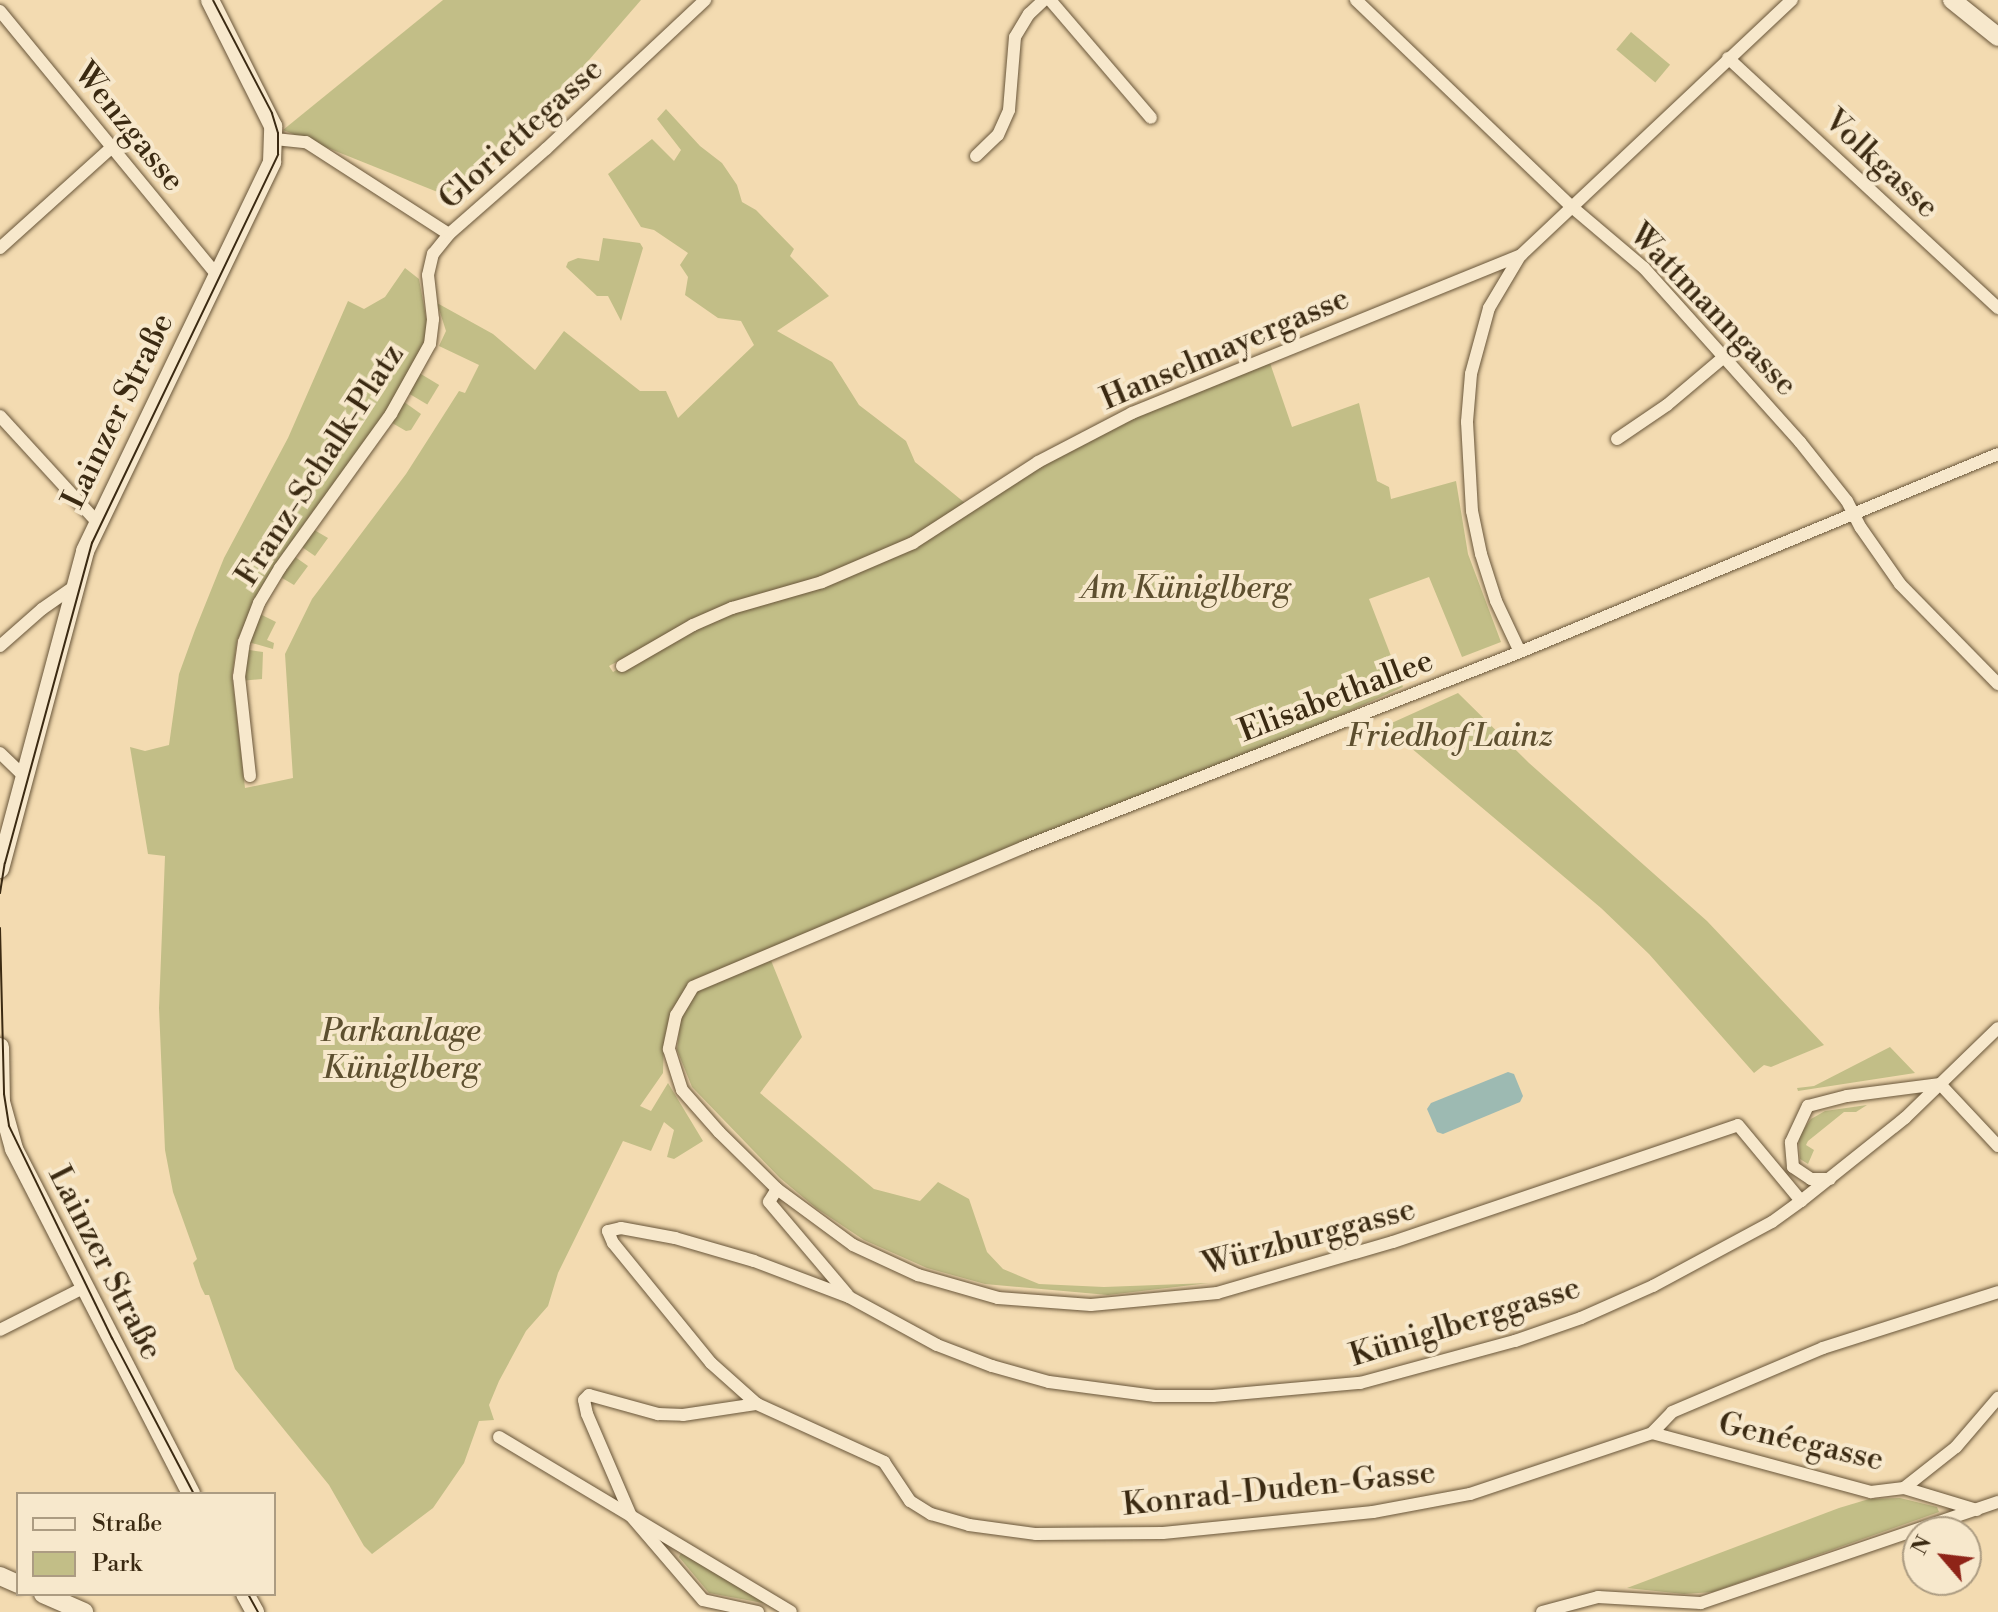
<!DOCTYPE html>
<meta charset="utf-8">
<style>
body{margin:0}
#map{position:relative;width:1998px;height:1612px;overflow:hidden;background:#f3dbb1;font-family:"Libre Bodoni",serif}
div>[style]{position:absolute}
[style*='--x']{left:calc(var(--x)*1px);top:calc(var(--y)*1px);width:calc(var(--w)*1px);rotate:calc(var(--a)*1deg)}
.green>*{inset:0;background:#c2be87;transform-origin:0 0}
.water>*{inset:0;background:#9dbab2}
.roads{filter:drop-shadow(0 0 2px #69563a) drop-shadow(0 0 2px #69563a)}
.street>*{height:12px;margin:-6px;padding:0 6px;transform-origin:6px;border-radius:6px;background:#f7e8cc}
.secondary>*{height:18px;margin:-9px;padding:0 9px;transform-origin:9px;border-radius:9px;background:#f7e8cc}
.tram>*{height:2px;margin:-1px;padding:0 1px;transform-origin:1px;border-radius:1px;background:#3b2a12}
span{translate:-50% -50%;white-space:nowrap;text-align:center;line-height:1.15;-webkit-text-stroke:8px #f7e8cc;paint-order:stroke}
.street-label{font-size:32px;color:#3b2a12}
.park-label{font-size:32px;color:#5d4f2f;font-style:italic}
.legend{position:absolute;left:16px;top:1492px;width:260px;height:104px;box-sizing:border-box;background:#f7e8cc;border:2px solid #ac9c82;margin:0;padding:10px 14px;list-style:none;font-size:24px;color:#3b2a12}
.legend li{display:flex;align-items:center;gap:16px;height:40px}
.legend b{width:40px;border:2px solid #ac9c82}
.north{position:absolute;left:1902px;top:1516px;width:80px;height:80px;box-sizing:border-box;background:#f7e8cc;border:2px solid #ac9c82;border-radius:50%;rotate:298deg;font-size:22px;font-weight:700;line-height:32px;text-align:center;color:#3b2a12}
.north::after{content:'';display:block;margin:auto;width:28px;height:36px;background:#8f2418;clip-path:polygon(50% 0,100% 100%,50% 72%,0 100%)}
</style>
<div id="map">
<div class="green">
<i style="clip-path:polygon(443px 0,641px 0,582px 68px,445px 195px,283px 130px)"></i>
<i style="left:1631px;top:32px;width:51px;height:23px;rotate:40deg"></i>
<i style="clip-path:polygon(666px 109px,700px 146px,722px 163px,737px 185px,742px 202px,756px 210px,794px 249px,790px 256px,829px 296px,777px 331px,832px 362px,859px 405px,906px 441px,915px 462px,965px 503px,911px 538px,820px 578px,692px 622px,609px 666px,613px 672px,693px 627px,914px 545px,1039px 464px,1133px 415px,1269px 360px,1292px 427px,1359px 403px,1377px 481px,1389px 487px,1391px 499px,1456px 481px,1468px 554px,1501px 642px,1462px 657px,1429px 577px,1369px 599px,1403px 687px,1308px 730px,695px 979px,671px 1010px,664px 1040px,663px 1073px,640px 1106px,651px 1111px,668px 1083px,703px 1141px,674px 1159px,667px 1157px,674px 1130px,664px 1122px,651px 1151px,623px 1141px,558px 1273px,548px 1306px,526px 1331px,499px 1381px,489px 1405px,494px 1420px,479px 1421px,464px 1463px,433px 1508px,372px 1554px,364px 1546px,329px 1485px,235px 1369px,209px 1295px,205px 1295px,201px 1287px,193px 1263px,197px 1259px,173px 1192px,165px 1150px,159px 1008px,165px 856px,148px 854px,130px 747px,145px 751px,169px 745px,179px 674px,195px 630px,224px 558px,288px 438px,348px 301px,364px 309px,385px 297px,405px 268px,419px 279px,428px 328px,424px 343px,386px 412px,304px 524px,328px 538px,315px 556px,299px 545px,291px 554px,308px 566px,294px 585px,277px 575px,255px 601px,237px 641px,232px 676px,245px 788px,293px 778px,285px 654px,312px 599px,406px 474px,459px 391px,465px 393px,479px 365px,439px 346px,446px 331px,437px 303px,493px 334px,535px 370px,564px 331px,640px 391px,666px 391px,678px 418px,754px 345px,741px 321px,718px 318px,685px 295px,688px 277px,680px 265px,688px 253px,654px 230px,641px 227px,608px 174px,652px 139px,674px 161px,681px 150px,657px 119px)"></i>
<i style="clip-path:polygon(603px 238px,640px 243px,643px 248px,621px 321px,608px 296px,597px 296px,566px 267px,568px 262px,578px 258px,599px 261px)"></i>
<i style="left:416px;top:371px;width:27px;height:23px;rotate:31deg"></i>
<i style="clip-path:polygon(400px 399px,421px 414px,411px 430px,406px 431px,387px 420px)"></i>
<i style="clip-path:polygon(256px 612px,276px 622px,267px 640px,274px 643px,273px 649px,245px 641px)"></i>
<i style="clip-path:polygon(243px 649px,263px 652px,262px 679px,240px 681px)"></i>
<i style="clip-path:polygon(1458px 693px,1529px 763px,1707px 921px,1824px 1045px,1771px 1067px,1764px 1065px,1754px 1073px,1649px 954px,1601px 908px,1385px 726px)"></i>
<i style="clip-path:polygon(770px 958px,802px 1037px,760px 1093px,874px 1189px,920px 1201px,938px 1182px,969px 1199px,987px 1252px,1003px 1269px,1039px 1284px,1104px 1287px,1209px 1283px,1108px 1295px,985px 1284px,927px 1268px,864px 1240px,816px 1208px,780px 1178px,692px 1087px,677px 1050px,681px 1015px,696px 989px)"></i>
<i style="clip-path:polygon(1890px 1047px,1915px 1073px,1798px 1091px,1797px 1088px,1814px 1086px)"></i>
<i style="clip-path:polygon(1867px 1105px,1856px 1112px,1844px 1112px,1808px 1141px,1806px 1145px,1814px 1150px,1808px 1164px,1800px 1159px,1799px 1136px,1811px 1119px,1825px 1111px)"></i>
<i style="clip-path:polygon(1900px 1498px,1937px 1507px,1939px 1512px,1713px 1592px,1684px 1594px,1627px 1588px,1839px 1508px,1869px 1499px)"></i>
<i style="clip-path:polygon(682px 1551px,765px 1601px,763px 1603px,709px 1593px,679px 1557px)"></i>
</div>
<div class="water">
<i style="clip-path:polygon(1508px 1072px,1514px 1074px,1523px 1096px,1520px 1102px,1443px 1134px,1437px 1132px,1427px 1109px,1431px 1103px)"></i>
</div>
<div class="roads">
<div class="street">
<i style="--x:1050;--y:0;--w:155;--a:49.4"></i>
<i style="--x:1356;--y:0;--w:299;--a:43.8"></i>
<i style="--x:1572;--y:207;--w:94;--a:40.3"></i>
<i style="--x:1644;--y:268;--w:234;--a:48.1"></i>
<i style="--x:1800;--y:442;--w:75;--a:51.5"></i>
<i style="--x:1847;--y:501;--w:30;--a:63"></i>
<i style="--x:1861;--y:528;--w:68;--a:55.1"></i>
<i style="--x:1900;--y:584;--w:140;--a:45.6"></i>
<i style="--x:0;--y:11;--w:343;--a:50.6"></i>
<i style="--x:1728;--y:58;--w:368;--a:42.8"></i>
<i style="--x:275;--y:139;--w:31;--a:6"></i>
<i style="--x:306;--y:142;--w:170;--a:32.8"></i>
<i style="--x:976;--y:156;--w:30;--a:-44"></i>
<i style="--x:998;--y:135;--w:27;--a:-66"></i>
<i style="--x:1009;--y:110;--w:73;--a:-85.3"></i>
<i style="--x:1015;--y:37;--w:27;--a:-59"></i>
<i style="--x:1029;--y:14;--w:21;--a:-43"></i>
<i style="--x:0;--y:248;--w:149;--a:-42"></i>
<i style="--x:1520;--y:256;--w:61;--a:120.8"></i>
<i style="--x:1489;--y:308;--w:68;--a:105.3"></i>
<i style="--x:1471;--y:374;--w:48;--a:94.8"></i>
<i style="--x:1467;--y:422;--w:89;--a:86.8"></i>
<i style="--x:1472;--y:511;--w:44;--a:78.2"></i>
<i style="--x:1481;--y:554;--w:49;--a:72.3"></i>
<i style="--x:1496;--y:601;--w:56;--a:64.8"></i>
<i style="--x:0;--y:416;--w:144;--a:47.5"></i>
<i style="--x:1617;--y:439;--w:60;--a:-34.2"></i>
<i style="--x:1667;--y:405;--w:75;--a:-40.1"></i>
<i style="--x:1998;--y:454;--w:517;--a:157.5"></i>
<i style="--x:1520;--y:652;--w:533;--a:158.54"></i>
<i style="--x:1024;--y:847;--w:359;--a:157.1"></i>
<i style="--x:693;--y:987;--w:33;--a:121"></i>
<i style="--x:676;--y:1015;--w:35;--a:102"></i>
<i style="--x:669;--y:1049;--w:43;--a:72.4"></i>
<i style="--x:682;--y:1090;--w:56;--a:48.6"></i>
<i style="--x:719;--y:1132;--w:81;--a:44.5"></i>
<i style="--x:777;--y:1189;--w:94;--a:36.4"></i>
<i style="--x:853;--y:1245;--w:72;--a:24.8"></i>
<i style="--x:918;--y:1275;--w:83;--a:16"></i>
<i style="--x:998;--y:1298;--w:93;--a:4.3"></i>
<i style="--x:1091;--y:1305;--w:127;--a:-5.4"></i>
<i style="--x:1217;--y:1293;--w:183;--a:-16.2"></i>
<i style="--x:1393;--y:1242;--w:364;--a:-18.7"></i>
<i style="--x:1738;--y:1125;--w:99;--a:50.3"></i>
<i style="--x:1801;--y:1201;--w:133;--a:-38.6"></i>
<i style="--x:1905;--y:1118;--w:129;--a:-44.1"></i>
<i style="--x:0;--y:646;--w:56;--a:-41.4"></i>
<i style="--x:42;--y:609;--w:40;--a:-34.9"></i>
<i style="--x:622;--y:666;--w:82;--a:-30"></i>
<i style="--x:693;--y:625;--w:43;--a:-23.6"></i>
<i style="--x:732;--y:608;--w:94;--a:-16.1"></i>
<i style="--x:822;--y:582;--w:99;--a:-23.2"></i>
<i style="--x:913;--y:543;--w:149;--a:-32.9"></i>
<i style="--x:1038;--y:462;--w:106;--a:-27.5"></i>
<i style="--x:1132;--y:413;--w:420;--a:-22.1"></i>
<i style="--x:1521;--y:255;--w:372;--a:-43.3"></i>
<i style="--x:0;--y:753;--w:33;--a:44"></i>
<i style="--x:250;--y:776;--w:100;--a:-96.3"></i>
<i style="--x:239;--y:677;--w:35;--a:-82"></i>
<i style="--x:244;--y:642;--w:42;--a:-69"></i>
<i style="--x:259;--y:603;--w:41;--a:-59"></i>
<i style="--x:280;--y:568;--w:190;--a:-54.2"></i>
<i style="--x:391;--y:414;--w:80;--a:-60.9"></i>
<i style="--x:430;--y:344;--w:25;--a:-83"></i>
<i style="--x:433;--y:319;--w:44;--a:-96.5"></i>
<i style="--x:428;--y:275;--w:22;--a:-77"></i>
<i style="--x:433;--y:254;--w:26;--a:-51"></i>
<i style="--x:449;--y:234;--w:129;--a:-41.2"></i>
<i style="--x:546;--y:149;--w:218;--a:-43.1"></i>
<i style="--x:1940;--y:1084;--w:85;--a:46.9"></i>
<i style="--x:1830;--y:1179;--w:19;--a:180"></i>
<i style="--x:1811;--y:1179;--w:22;--a:-146"></i>
<i style="--x:1793;--y:1167;--w:25;--a:-95"></i>
<i style="--x:1791;--y:1142;--w:40;--a:-65"></i>
<i style="--x:1808;--y:1106;--w:40;--a:-14.4"></i>
<i style="--x:1847;--y:1096;--w:94;--a:-7.4"></i>
<i style="--x:777;--y:1189;--w:15;--a:122"></i>
<i style="--x:769;--y:1202;--w:121;--a:49.7"></i>
<i style="--x:0;--y:1330;--w:95;--a:-26.8"></i>
<i style="--x:757;--y:1404;--w:140;--a:24.5"></i>
<i style="--x:884;--y:1462;--w:47;--a:56.3"></i>
<i style="--x:910;--y:1501;--w:25;--a:32"></i>
<i style="--x:931;--y:1514;--w:40;--a:16"></i>
<i style="--x:969;--y:1525;--w:68;--a:7.7"></i>
<i style="--x:1036;--y:1534;--w:127;--a:-0.5"></i>
<i style="--x:1163;--y:1533;--w:211;--a:-5.7"></i>
<i style="--x:1373;--y:1512;--w:99;--a:-10.5"></i>
<i style="--x:1470;--y:1494;--w:192;--a:-18.5"></i>
<i style="--x:1652;--y:1433;--w:29;--a:-46"></i>
<i style="--x:1672;--y:1412;--w:164;--a:-23"></i>
<i style="--x:1823;--y:1348;--w:184;--a:-17.7"></i>
<i style="--x:1652;--y:1433;--w:227;--a:15.1"></i>
<i style="--x:1871;--y:1492;--w:33;--a:-7"></i>
<i style="--x:1904;--y:1488;--w:66;--a:-38.3"></i>
<i style="--x:1956;--y:1447;--w:65;--a:-49.4"></i>
<i style="--x:499;--y:1437;--w:340;--a:30.9"></i>
<i style="--x:1904;--y:1488;--w:76;--a:16.8"></i>
<i style="--x:758;--y:1612;--w:56;--a:-167.7"></i>
<i style="--x:703;--y:1600;--w:111;--a:-130.6"></i>
<i style="--x:631;--y:1516;--w:111;--a:-113.3"></i>
<i style="--x:587;--y:1414;--w:14;--a:-102"></i>
<i style="--x:584;--y:1400;--w:7;--a:-45"></i>
<i style="--x:589;--y:1395;--w:72;--a:15.4"></i>
<i style="--x:658;--y:1414;--w:25;--a:2"></i>
<i style="--x:683;--y:1415;--w:75;--a:-8.5"></i>
<i style="--x:757;--y:1404;--w:62;--a:-138.3"></i>
<i style="--x:711;--y:1363;--w:155;--a:-129.2"></i>
<i style="--x:613;--y:1243;--w:13;--a:-113"></i>
<i style="--x:608;--y:1231;--w:13;--a:-13"></i>
<i style="--x:621;--y:1228;--w:55;--a:10.5"></i>
<i style="--x:675;--y:1238;--w:82;--a:16.2"></i>
<i style="--x:754;--y:1261;--w:102;--a:20.8"></i>
<i style="--x:849;--y:1297;--w:100;--a:28.6"></i>
<i style="--x:937;--y:1345;--w:59;--a:20.9"></i>
<i style="--x:992;--y:1366;--w:59;--a:15.7"></i>
<i style="--x:1049;--y:1382;--w:107;--a:7.5"></i>
<i style="--x:1155;--y:1396;--w:58;--a:0"></i>
<i style="--x:1213;--y:1396;--w:148;--a:-5.1"></i>
<i style="--x:1360;--y:1383;--w:161;--a:-15.2"></i>
<i style="--x:1515;--y:1341;--w:70;--a:-19.2"></i>
<i style="--x:1581;--y:1318;--w:79;--a:-24"></i>
<i style="--x:1653;--y:1286;--w:135;--a:-28.3"></i>
<i style="--x:1772;--y:1222;--w:36;--a:-36"></i>
<i style="--x:1542;--y:1612;--w:58;--a:-15"></i>
<i style="--x:1598;--y:1597;--w:103;--a:3.3"></i>
<i style="--x:1701;--y:1603;--w:314;--a:-18.8"></i>
</div>
<div class="secondary">
<i style="--x:1952;--y:0;--w:59;--a:38.8"></i>
<i style="--x:0;--y:869;--w:329;--a:-75"></i>
<i style="--x:85;--y:551;--w:432;--a:-64.3"></i>
<i style="--x:272;--y:162;--w:36;--a:-88"></i>
<i style="--x:273;--y:126;--w:141;--a:-116.6"></i>
<i style="--x:0;--y:1047;--w:55;--a:89"></i>
<i style="--x:1;--y:1102;--w:49;--a:74.5"></i>
<i style="--x:14;--y:1149;--w:388;--a:62.8"></i>
<i style="--x:0;--y:1576;--w:20;--a:24"></i>
<i style="--x:43;--y:1594;--w:45;--a:23.7"></i>
<i style="--x:245;--y:1594;--w:21;--a:61"></i>
</div>
</div>
<div class="tram">
<i style="--x:0;--y:893;--w:30;--a:-81"></i>
<i style="--x:5;--y:863;--w:332;--a:-74.8"></i>
<i style="--x:92;--y:543;--w:431;--a:-64.4"></i>
<i style="--x:278;--y:154;--w:21;--a:-90"></i>
<i style="--x:278;--y:133;--w:21;--a:-107"></i>
<i style="--x:272;--y:113;--w:127;--a:-117.6"></i>
<i style="--x:0;--y:928;--w:166;--a:88.6"></i>
<i style="--x:4;--y:1094;--w:32;--a:81"></i>
<i style="--x:9;--y:1126;--w:236;--a:64.1"></i>
<i style="--x:112;--y:1338;--w:176;--a:62.3"></i>
<i style="--x:248;--y:1594;--w:21;--a:61"></i>
</div>
<div class="street-label">
<span style="left:129px;top:127px;rotate:51deg">Wenzgasse</span>
<span style="left:521px;top:134px;rotate:-42deg">Gloriettegasse</span>
<span style="left:1881px;top:164px;rotate:43deg">Volkgasse</span>
<span style="left:1713px;top:310px;rotate:46deg">Wattmanngasse</span>
<span style="left:1225px;top:349px;rotate:-23deg">Hanselmayergasse</span>
<span style="left:118px;top:411px;rotate:-64deg">Lainzer Straße</span>
<span style="left:320px;top:465px;rotate:-57deg">Franz-Schalk-Platz</span>
<span style="left:1336px;top:696px;rotate:-21deg">Elisabethallee</span>
<span style="left:1309px;top:1237px;rotate:-15deg">Würzburggasse</span>
<span style="left:105px;top:1263px;rotate:63deg">Lainzer Straße</span>
<span style="left:1465px;top:1322px;rotate:-17deg">Küniglberggasse</span>
<span style="left:1801px;top:1442px;rotate:13deg">Genéegasse</span>
<span style="left:1279px;top:1489px;rotate:-6deg">Konrad-Duden-Gasse</span>
</div>
<div class="park-label">
<span style="left:1186px;top:588px">Am Küniglberg</span>
<span style="left:1450px;top:736px">Friedhof Lainz</span>
<span style="left:401px;top:1050px">Parkanlage<br>Küniglberg</span>
</div>
<ul class="legend">
<li><b style="height:10px;background:#f7e8cc"></b>Straße</li>
<li><b style="height:22px;background:#c2be87"></b>Park</li>
</ul>
<div class="north">N</div>
</div>
